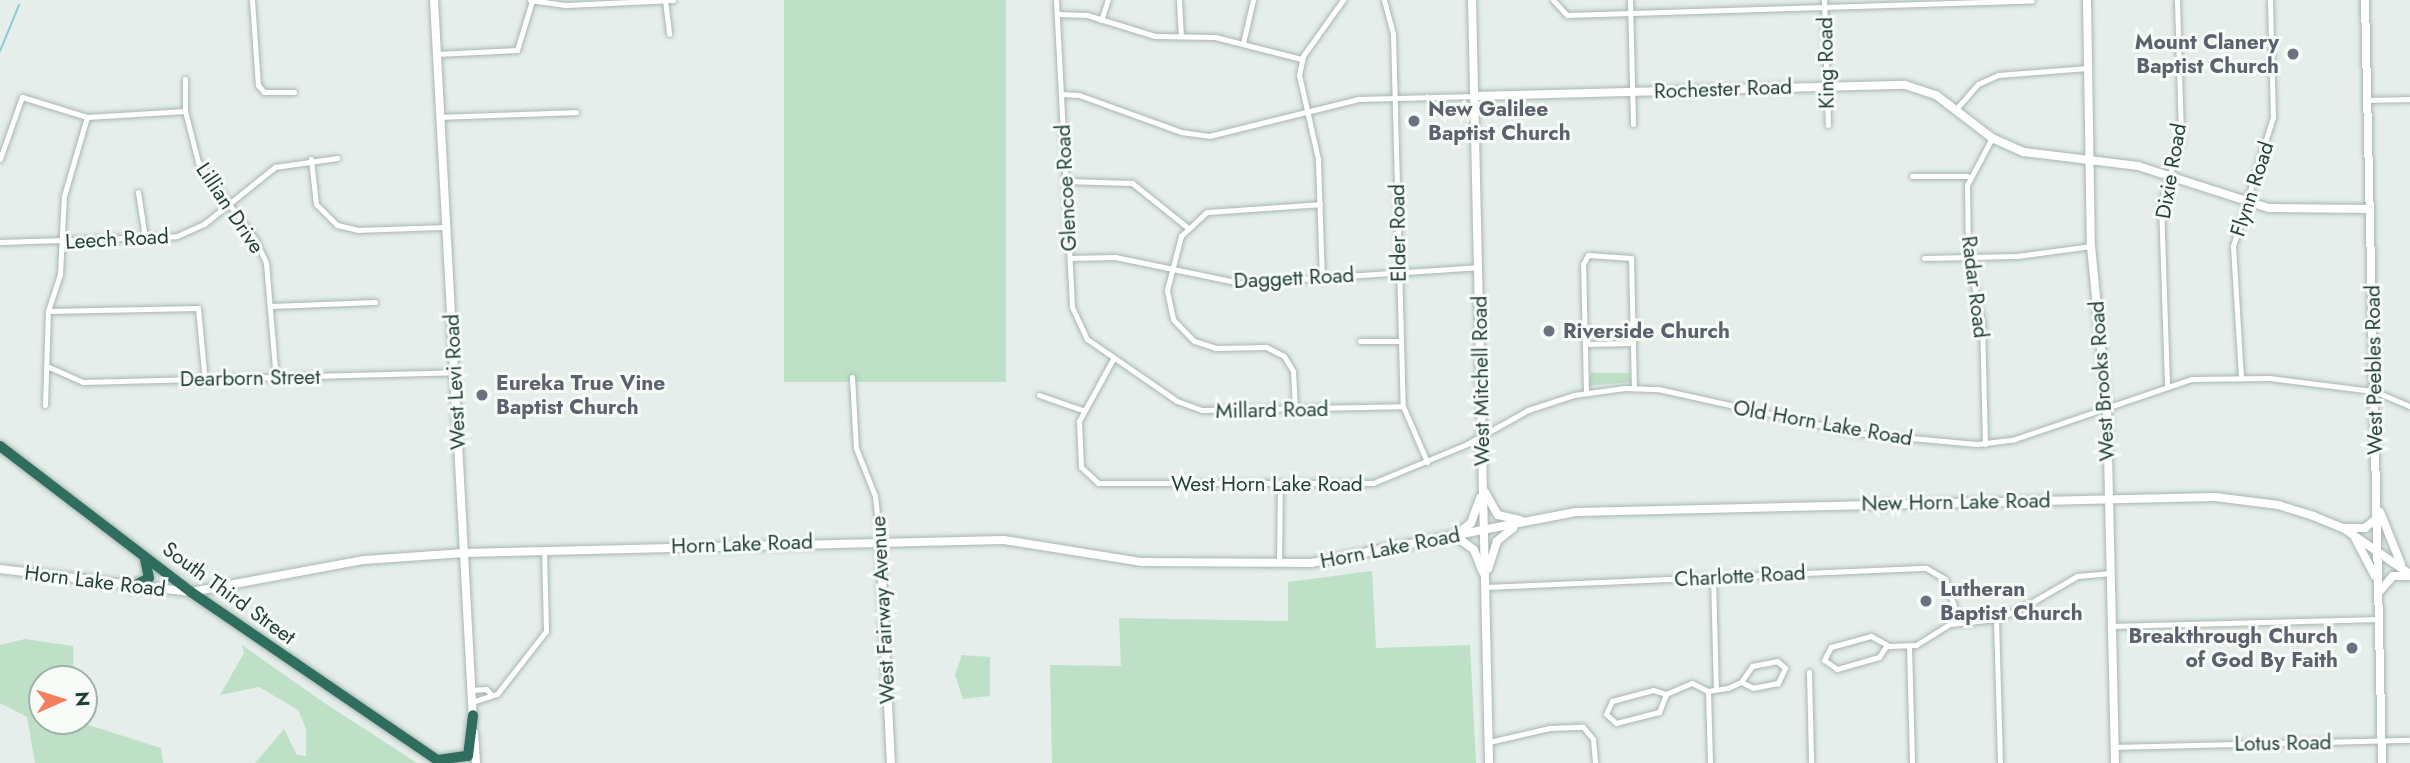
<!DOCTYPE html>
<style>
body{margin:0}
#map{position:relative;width:2410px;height:763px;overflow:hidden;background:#e5eeea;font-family:Jost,sans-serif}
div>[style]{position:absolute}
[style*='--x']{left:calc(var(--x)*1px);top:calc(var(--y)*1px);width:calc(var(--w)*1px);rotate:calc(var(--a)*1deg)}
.green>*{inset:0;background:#bee0c6;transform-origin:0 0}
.stream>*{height:2px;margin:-1px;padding:0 1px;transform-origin:1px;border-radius:1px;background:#8dcbd4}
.roads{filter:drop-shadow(0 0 2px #a7b7b1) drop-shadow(0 0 2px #a7b7b1)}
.street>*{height:5px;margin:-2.5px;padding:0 2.5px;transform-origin:2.5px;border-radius:2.5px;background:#fff}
.secondary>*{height:8px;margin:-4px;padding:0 4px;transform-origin:4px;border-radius:4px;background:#fff}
.highway>*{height:10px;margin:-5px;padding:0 5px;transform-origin:5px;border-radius:5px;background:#2f6e5f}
.dots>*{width:19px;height:19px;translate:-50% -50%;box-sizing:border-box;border:4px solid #f6fbf8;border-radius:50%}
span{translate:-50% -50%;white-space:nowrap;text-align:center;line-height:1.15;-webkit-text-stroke:6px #f6fbf8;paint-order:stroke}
.worship-label{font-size:21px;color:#5b616d;font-weight:700}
.right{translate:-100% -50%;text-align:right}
.left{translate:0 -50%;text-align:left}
.street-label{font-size:21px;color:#244138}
.north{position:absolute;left:28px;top:665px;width:70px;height:70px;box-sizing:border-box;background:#f6fbf8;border:2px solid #a2b1ab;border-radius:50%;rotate:87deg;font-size:19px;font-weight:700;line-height:28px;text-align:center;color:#244138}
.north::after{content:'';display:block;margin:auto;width:24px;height:32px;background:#f47f5e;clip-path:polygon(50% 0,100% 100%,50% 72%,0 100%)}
</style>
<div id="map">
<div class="green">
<i style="left:784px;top:0;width:222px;height:382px"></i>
<i style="clip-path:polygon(1591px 373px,1629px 373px,1631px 382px,1588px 386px)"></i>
<i style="clip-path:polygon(1372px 571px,1376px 648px,1470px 645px,1476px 763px,1052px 763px,1050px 665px,1121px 666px,1119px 618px,1288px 621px,1288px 582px)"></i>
<i style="clip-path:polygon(25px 639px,73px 646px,74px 679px,42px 679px,42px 721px,76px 721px,161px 748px,163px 763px,35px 763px,27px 717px,0 703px,0 645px)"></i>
<i style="clip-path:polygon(242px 645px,326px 704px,417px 763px,255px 763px,284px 729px,297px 755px,306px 756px,306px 729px,298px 710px,259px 687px,220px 695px,244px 653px)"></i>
<i style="clip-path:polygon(962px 655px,990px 657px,990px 696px,963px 699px,955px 675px)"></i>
</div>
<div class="stream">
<i style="--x:0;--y:51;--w:50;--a:-67.6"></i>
</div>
<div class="roads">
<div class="street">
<i style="--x:252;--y:0;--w:85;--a:86"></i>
<i style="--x:258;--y:85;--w:9;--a:49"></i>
<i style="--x:264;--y:92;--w:30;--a:0"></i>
<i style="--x:530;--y:0;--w:37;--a:8"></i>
<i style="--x:567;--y:5;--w:106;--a:-2.7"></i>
<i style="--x:665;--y:0;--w:34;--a:83"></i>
<i style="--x:1056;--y:0;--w:307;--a:87"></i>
<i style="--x:1072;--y:307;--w:35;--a:65"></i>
<i style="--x:1087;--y:339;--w:109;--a:34.6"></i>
<i style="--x:1177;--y:401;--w:27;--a:20"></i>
<i style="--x:1202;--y:410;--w:201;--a:-1.1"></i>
<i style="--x:1179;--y:0;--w:36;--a:87"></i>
<i style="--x:1384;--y:0;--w:35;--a:75"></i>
<i style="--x:1393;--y:34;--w:372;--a:88.5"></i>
<i style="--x:1403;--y:406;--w:61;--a:66.8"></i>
<i style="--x:1553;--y:0;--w:21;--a:47"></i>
<i style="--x:1567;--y:15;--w:465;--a:-1.8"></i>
<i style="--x:1630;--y:0;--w:124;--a:88.6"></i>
<i style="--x:1824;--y:0;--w:125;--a:88.2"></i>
<i style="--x:1057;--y:14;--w:30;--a:2"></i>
<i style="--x:1087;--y:15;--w:71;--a:17.2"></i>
<i style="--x:1155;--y:36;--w:60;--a:1"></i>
<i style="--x:1215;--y:37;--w:89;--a:14.3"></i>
<i style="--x:1101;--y:20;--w:21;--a:-71"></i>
<i style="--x:1243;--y:43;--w:44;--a:-76.9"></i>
<i style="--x:437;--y:54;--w:80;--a:-2.9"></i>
<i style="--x:517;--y:50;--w:51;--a:-73"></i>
<i style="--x:185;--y:79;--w:32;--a:90"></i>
<i style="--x:185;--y:111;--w:53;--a:75.7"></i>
<i style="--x:198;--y:162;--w:96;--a:53.5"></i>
<i style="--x:255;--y:239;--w:26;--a:65"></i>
<i style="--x:266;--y:263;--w:116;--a:85.1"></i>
<i style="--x:1061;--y:94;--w:18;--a:3"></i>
<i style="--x:1079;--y:95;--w:109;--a:19.9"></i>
<i style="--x:1181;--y:132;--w:28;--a:8"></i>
<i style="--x:1209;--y:136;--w:154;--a:-13.9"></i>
<i style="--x:1358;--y:99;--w:117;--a:-1.5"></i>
<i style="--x:2367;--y:100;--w:43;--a:-1.3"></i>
<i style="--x:1957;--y:108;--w:32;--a:-49"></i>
<i style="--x:1978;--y:84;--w:22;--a:-24"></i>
<i style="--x:1998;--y:75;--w:90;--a:-4.4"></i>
<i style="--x:439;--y:117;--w:137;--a:-2.1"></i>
<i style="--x:0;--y:159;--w:66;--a:-70.5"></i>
<i style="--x:22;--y:97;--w:68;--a:17.1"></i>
<i style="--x:87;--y:117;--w:98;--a:-3.5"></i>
<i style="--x:311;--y:159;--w:45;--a:83.7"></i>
<i style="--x:316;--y:204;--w:30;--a:45"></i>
<i style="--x:337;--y:225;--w:22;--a:13"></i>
<i style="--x:358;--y:230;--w:87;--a:-2"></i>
<i style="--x:1912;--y:176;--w:55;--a:0"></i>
<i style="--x:1065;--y:181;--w:67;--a:1.7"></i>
<i style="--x:1132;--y:183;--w:70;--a:38.7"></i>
<i style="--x:138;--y:192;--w:47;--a:81.3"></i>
<i style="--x:0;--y:242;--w:177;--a:-1.9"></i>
<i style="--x:177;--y:236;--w:30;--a:-24"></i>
<i style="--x:204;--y:224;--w:91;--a:-38.8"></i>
<i style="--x:275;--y:167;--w:63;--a:-8.3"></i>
<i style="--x:1070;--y:258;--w:45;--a:-1.3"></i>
<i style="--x:1115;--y:257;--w:128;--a:11.7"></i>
<i style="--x:1240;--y:283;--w:239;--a:-3.8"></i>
<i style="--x:1924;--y:258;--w:93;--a:-1.2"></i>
<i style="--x:2017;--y:256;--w:75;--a:-7.7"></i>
<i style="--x:1322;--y:281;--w:122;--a:-91.9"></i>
<i style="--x:1318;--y:159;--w:86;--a:-102.7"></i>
<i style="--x:1299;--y:75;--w:19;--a:-78"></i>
<i style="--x:1303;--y:56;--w:69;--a:-54.5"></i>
<i style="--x:271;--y:306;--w:104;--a:-2.2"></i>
<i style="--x:48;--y:311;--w:150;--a:-1.1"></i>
<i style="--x:198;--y:308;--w:74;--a:84.6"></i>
<i style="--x:1360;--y:341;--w:41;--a:0"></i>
<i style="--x:1585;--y:344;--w:48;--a:-1.2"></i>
<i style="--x:1113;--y:359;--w:71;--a:118.7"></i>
<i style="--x:1079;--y:421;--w:46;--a:87.5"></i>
<i style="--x:1081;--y:467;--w:23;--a:43"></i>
<i style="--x:1098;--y:483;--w:275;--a:0"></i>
<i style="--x:1373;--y:483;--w:102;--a:-22.5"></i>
<i style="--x:1467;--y:444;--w:70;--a:-29.1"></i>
<i style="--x:1528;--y:410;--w:48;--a:-18.1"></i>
<i style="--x:1574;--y:395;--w:51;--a:-7.8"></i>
<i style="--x:1625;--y:388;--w:33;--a:2"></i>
<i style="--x:1658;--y:389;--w:203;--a:12.5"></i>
<i style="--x:1856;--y:433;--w:121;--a:5.2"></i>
<i style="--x:1977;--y:444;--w:38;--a:-7"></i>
<i style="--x:2015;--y:439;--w:186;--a:-18.8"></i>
<i style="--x:2191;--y:379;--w:78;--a:-0.7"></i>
<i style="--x:2269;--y:378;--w:106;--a:7.1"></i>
<i style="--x:2374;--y:391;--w:39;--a:23"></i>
<i style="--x:49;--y:367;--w:37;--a:24"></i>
<i style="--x:83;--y:382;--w:372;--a:-1.5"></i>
<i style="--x:852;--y:377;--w:71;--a:86.8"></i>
<i style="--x:856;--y:448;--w:52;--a:68.4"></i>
<i style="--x:875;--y:496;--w:45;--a:83.7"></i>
<i style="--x:2241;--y:377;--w:131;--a:-93.5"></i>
<i style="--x:2233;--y:246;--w:135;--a:-72.8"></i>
<i style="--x:2273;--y:117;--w:117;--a:-91.5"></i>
<i style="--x:2167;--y:384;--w:179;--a:-91.9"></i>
<i style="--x:2161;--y:205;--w:72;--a:-73.8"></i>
<i style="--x:2181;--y:136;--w:136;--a:-91.7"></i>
<i style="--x:1586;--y:392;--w:128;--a:-91.3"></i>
<i style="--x:1583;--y:264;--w:10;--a:-61"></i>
<i style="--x:1588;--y:255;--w:43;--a:4"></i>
<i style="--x:1631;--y:258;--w:129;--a:88.7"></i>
<i style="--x:1039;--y:395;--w:46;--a:19.2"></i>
<i style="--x:45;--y:405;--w:94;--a:-88.2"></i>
<i style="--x:48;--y:311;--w:39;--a:-72"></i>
<i style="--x:60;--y:274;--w:78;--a:-87.1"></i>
<i style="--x:64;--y:196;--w:82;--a:-73.8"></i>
<i style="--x:1295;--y:409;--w:38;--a:-93"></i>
<i style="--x:1293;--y:371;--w:17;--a:-121"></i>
<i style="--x:1284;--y:356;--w:20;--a:-153"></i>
<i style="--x:1266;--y:347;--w:50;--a:178.9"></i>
<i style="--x:1216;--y:348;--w:23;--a:-162"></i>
<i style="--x:1194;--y:341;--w:30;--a:-134"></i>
<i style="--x:1173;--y:319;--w:30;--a:-102"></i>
<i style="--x:1167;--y:290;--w:56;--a:-75.5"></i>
<i style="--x:1181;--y:236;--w:35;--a:-43"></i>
<i style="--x:1207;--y:212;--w:113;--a:-4"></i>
<i style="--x:1985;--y:444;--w:121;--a:-91.4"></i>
<i style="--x:1982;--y:323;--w:67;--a:-102"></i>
<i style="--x:1968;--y:257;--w:72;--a:-90.8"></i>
<i style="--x:1967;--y:185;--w:53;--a:-62"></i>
<i style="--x:1279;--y:563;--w:78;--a:-89.3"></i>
<i style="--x:1713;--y:577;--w:111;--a:88.5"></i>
<i style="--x:1486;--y:587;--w:440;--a:-2.5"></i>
<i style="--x:1926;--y:568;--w:22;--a:30"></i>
<i style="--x:1945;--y:579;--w:44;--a:71.6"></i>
<i style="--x:1996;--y:619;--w:144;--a:88.4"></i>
<i style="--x:2112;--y:626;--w:266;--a:-1.5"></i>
<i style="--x:1887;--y:645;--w:14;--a:124"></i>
<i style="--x:1879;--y:657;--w:44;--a:164.1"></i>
<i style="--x:1837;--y:669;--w:16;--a:-145"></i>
<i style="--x:1824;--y:660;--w:15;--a:-62"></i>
<i style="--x:1831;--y:647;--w:41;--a:-15.4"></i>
<i style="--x:1871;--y:636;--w:21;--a:29"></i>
<i style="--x:1889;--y:646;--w:27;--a:-2"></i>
<i style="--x:1916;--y:645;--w:40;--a:-32"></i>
<i style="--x:1950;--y:624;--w:46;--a:-6.2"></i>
<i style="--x:1996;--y:619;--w:30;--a:-23"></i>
<i style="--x:2024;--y:607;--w:61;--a:-30.3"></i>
<i style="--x:2077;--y:576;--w:32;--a:-5"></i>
<i style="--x:1909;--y:646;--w:117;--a:88.5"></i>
<i style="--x:1809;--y:672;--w:91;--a:88.7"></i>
<i style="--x:471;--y:690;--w:15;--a:-4"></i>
<i style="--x:486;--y:689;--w:8;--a:45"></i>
<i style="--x:1708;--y:691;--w:72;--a:88.4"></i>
<i style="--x:1666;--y:694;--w:19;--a:111"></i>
<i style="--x:1659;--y:712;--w:44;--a:165.7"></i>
<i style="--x:1616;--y:723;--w:13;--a:-138"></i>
<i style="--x:1606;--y:714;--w:14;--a:-65"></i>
<i style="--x:1612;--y:701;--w:42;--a:-15"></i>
<i style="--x:1653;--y:690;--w:14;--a:17"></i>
<i style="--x:1666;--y:694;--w:28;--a:-23"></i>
<i style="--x:1692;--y:683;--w:18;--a:27"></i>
<i style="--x:1708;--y:691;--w:20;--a:-9"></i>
<i style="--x:1728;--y:688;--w:14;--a:-25"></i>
<i style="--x:1741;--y:682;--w:19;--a:-55"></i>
<i style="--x:1752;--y:666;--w:25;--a:-11"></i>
<i style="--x:1777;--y:661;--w:11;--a:41"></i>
<i style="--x:1785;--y:668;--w:17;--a:115"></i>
<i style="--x:1778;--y:683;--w:25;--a:169"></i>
<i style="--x:1753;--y:688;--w:13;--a:-153"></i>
<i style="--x:472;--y:702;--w:26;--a:-18"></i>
<i style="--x:497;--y:694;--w:80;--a:-52.1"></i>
<i style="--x:546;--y:631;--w:80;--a:-91.4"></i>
<i style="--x:1489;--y:742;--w:62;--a:-13.1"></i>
<i style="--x:1549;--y:728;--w:34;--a:-2"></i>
<i style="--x:1583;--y:727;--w:16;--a:50"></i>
<i style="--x:1593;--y:739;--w:24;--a:85"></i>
<i style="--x:2114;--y:747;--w:296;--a:-1.4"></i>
</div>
<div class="secondary">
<i style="--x:434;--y:0;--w:721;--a:86.9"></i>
<i style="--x:1472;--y:0;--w:763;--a:88.72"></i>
<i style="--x:2087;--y:0;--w:246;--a:89.1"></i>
<i style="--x:2091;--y:246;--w:164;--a:84.4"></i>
<i style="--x:2107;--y:409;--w:354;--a:88.7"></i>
<i style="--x:2365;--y:0;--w:763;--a:88.72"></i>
<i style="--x:1475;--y:96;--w:430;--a:-1.5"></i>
<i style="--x:1905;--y:85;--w:33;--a:18"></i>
<i style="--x:1936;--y:95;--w:71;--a:37.5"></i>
<i style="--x:1992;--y:138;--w:35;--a:24"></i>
<i style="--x:2024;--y:152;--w:115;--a:7"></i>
<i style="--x:2138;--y:166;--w:138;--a:17.8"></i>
<i style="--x:2269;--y:208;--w:101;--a:0.6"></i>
<i style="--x:1485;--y:492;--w:26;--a:61"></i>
<i style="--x:1498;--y:515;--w:23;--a:13"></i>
<i style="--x:2380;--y:512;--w:56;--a:68"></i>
<i style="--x:2346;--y:528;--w:19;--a:0"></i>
<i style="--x:2365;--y:528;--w:16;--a:-40"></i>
<i style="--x:1456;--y:535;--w:19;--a:-39"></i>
<i style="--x:1471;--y:523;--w:27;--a:-70"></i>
<i style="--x:1457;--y:537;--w:21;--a:37"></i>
<i style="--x:1474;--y:550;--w:24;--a:68"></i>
<i style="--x:2355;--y:538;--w:43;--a:62.2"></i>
<i style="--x:880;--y:541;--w:222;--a:87.2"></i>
<i style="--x:0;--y:569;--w:192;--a:6.9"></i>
<i style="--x:191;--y:592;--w:176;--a:-10.5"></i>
<i style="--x:364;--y:560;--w:100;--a:-4"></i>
<i style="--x:464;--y:553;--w:540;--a:-1.38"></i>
<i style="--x:1004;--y:540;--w:140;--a:9.1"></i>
<i style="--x:1142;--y:562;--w:169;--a:0.3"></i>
<i style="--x:1311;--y:563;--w:271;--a:-10.9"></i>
<i style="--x:1577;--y:512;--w:638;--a:-1.35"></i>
<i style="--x:2215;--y:497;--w:64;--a:7.2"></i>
<i style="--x:2278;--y:505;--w:37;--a:17"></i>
<i style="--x:2313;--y:516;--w:32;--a:22"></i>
<i style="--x:2343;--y:528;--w:81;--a:34.5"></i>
<i style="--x:1488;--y:569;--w:29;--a:-72"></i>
<i style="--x:1497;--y:541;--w:21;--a:-39"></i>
<i style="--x:2379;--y:592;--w:21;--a:-49"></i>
<i style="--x:2393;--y:576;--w:17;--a:0"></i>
<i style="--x:474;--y:733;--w:30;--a:86"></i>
</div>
<div class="highway">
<i style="--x:0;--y:446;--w:240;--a:37.4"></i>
<i style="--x:191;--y:592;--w:304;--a:34.3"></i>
<i style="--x:130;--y:588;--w:21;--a:-28"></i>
<i style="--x:149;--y:578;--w:19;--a:-102"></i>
<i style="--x:438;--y:760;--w:30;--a:-8"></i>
<i style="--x:468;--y:756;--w:41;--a:-83"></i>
</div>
</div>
<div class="dots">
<i style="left:2293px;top:54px;background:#6b7280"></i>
<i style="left:1414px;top:121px;background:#6b7280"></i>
<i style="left:1549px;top:331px;background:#6b7280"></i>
<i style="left:482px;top:395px;background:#6b7280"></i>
<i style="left:1926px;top:601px;background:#6b7280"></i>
<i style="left:2352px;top:648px;background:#6b7280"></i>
</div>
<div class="worship-label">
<span class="right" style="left:2279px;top:54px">Mount Clanery<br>Baptist Church</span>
<span class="left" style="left:1428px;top:121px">New Galilee<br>Baptist Church</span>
<span class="left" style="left:1563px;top:331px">Riverside Church</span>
<span class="left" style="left:496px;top:395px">Eureka True Vine<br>Baptist Church</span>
<span class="left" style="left:1940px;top:601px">Lutheran<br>Baptist Church</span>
<span class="right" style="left:2338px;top:648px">Breakthrough Church<br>of God By Faith</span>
</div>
<div class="street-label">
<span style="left:1826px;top:63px;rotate:-91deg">King Road</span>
<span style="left:1723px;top:89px;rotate:-2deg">Rochester Road</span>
<span style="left:2171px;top:171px;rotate:-80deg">Dixie Road</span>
<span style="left:1066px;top:188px;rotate:-93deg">Glencoe Road</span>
<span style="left:2252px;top:189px;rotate:-72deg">Flynn Road</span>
<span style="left:230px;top:208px;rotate:56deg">Lillian Drive</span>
<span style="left:1398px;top:233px;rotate:-91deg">Elder Road</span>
<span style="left:117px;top:239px;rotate:-3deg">Leech Road</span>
<span style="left:1294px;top:278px;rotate:-3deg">Daggett Road</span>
<span style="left:1975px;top:287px;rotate:83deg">Radar Road</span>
<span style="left:2374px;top:370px;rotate:-91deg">West Peebles Road</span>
<span style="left:250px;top:378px;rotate:-1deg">Dearborn Street</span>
<span style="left:1481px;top:381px;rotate:-91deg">West Mitchell Road</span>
<span style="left:2102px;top:381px;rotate:-94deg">West Brooks Road</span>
<span style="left:455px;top:382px;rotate:-93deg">West Levi Road</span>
<span style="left:1272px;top:410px;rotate:-1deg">Millard Road</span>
<span style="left:1823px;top:423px;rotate:10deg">Old Horn Lake Road</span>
<span style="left:1267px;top:484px">West Horn Lake Road</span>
<span style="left:1956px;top:502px;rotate:-1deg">New Horn Lake Road</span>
<span style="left:742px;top:544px;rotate:-2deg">Horn Lake Road</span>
<span style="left:1390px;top:548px;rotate:-11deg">Horn Lake Road</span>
<span style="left:1740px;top:576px;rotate:-3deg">Charlotte Road</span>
<span style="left:95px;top:581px;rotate:7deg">Horn Lake Road</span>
<span style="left:229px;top:593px;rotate:36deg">South Third Street</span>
<span style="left:883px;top:610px;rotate:-93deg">West Fairway Avenue</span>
<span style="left:2283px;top:743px;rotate:-1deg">Lotus Road</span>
</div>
<div class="north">N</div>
</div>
